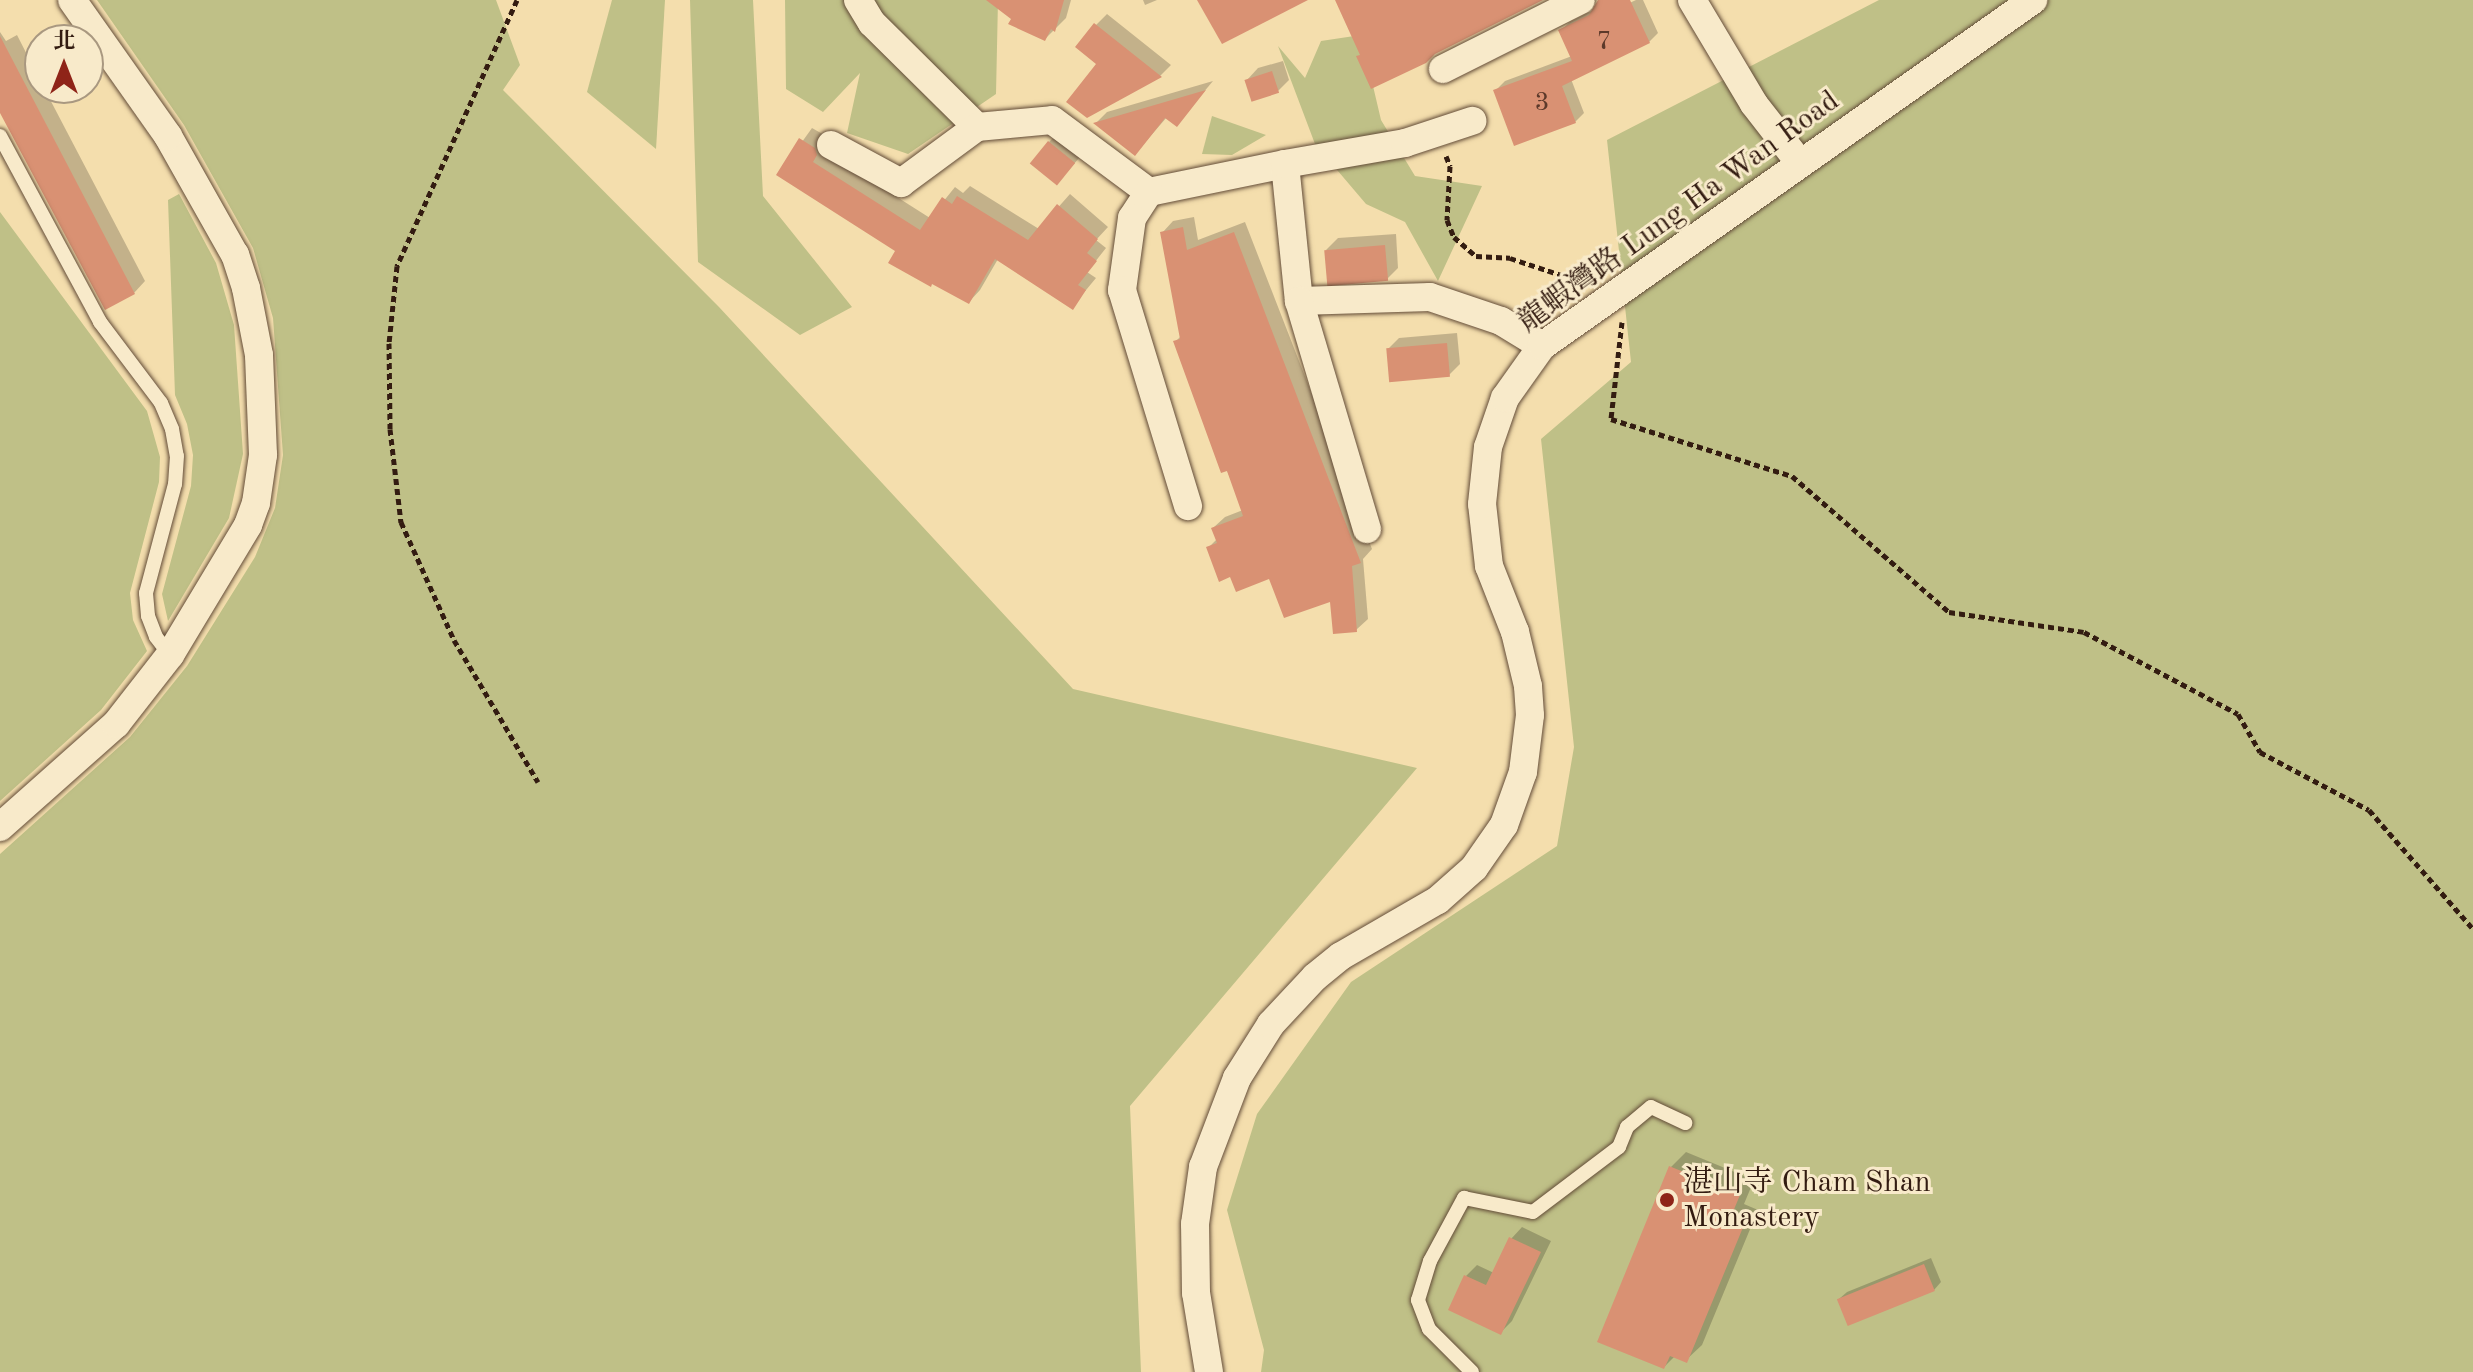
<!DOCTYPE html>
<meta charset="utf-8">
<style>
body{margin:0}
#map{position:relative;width:2473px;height:1372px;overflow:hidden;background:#f4dead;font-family:"Old Standard TT","Noto Serif TC",serif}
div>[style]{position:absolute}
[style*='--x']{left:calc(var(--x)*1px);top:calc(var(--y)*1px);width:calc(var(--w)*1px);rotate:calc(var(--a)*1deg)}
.green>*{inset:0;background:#bfc087}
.shadow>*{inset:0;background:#0003}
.building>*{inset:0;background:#d99173;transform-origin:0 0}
.path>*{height:5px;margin-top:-2.5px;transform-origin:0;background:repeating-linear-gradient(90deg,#331c11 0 6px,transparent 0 10px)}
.roads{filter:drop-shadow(0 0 2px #634c38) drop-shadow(0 0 2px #634c38)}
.service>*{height:14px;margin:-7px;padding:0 7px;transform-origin:7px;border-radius:7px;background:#f8eaca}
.minor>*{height:28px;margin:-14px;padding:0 14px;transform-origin:14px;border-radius:14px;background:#f8eaca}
.dots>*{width:22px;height:22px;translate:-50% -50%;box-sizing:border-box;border:4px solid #f8eaca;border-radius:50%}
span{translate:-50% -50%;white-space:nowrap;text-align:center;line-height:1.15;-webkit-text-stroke:6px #f8eaca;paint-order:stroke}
.number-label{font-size:26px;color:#5c392a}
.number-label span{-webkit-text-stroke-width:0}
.street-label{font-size:30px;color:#331c11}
.poi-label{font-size:30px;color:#331c11}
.left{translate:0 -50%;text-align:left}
.north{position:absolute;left:24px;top:24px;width:80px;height:80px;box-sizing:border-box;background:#f8eaca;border:2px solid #a99880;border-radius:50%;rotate:0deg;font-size:22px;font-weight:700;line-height:32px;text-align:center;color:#331c11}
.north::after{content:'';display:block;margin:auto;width:28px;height:36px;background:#8f2418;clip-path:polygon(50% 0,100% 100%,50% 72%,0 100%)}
</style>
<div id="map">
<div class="green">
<i style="clip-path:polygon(97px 0,496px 0,520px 65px,503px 90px,719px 307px,1073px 689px,1417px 768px,1130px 1106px,1141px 1372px,0 1372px,0 854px,130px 737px,187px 666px,255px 557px,275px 508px,283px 455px,273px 318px,253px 248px,184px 125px)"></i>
<i style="clip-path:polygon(612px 0,665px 0,656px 149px,587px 92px)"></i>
<i style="clip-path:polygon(690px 0,753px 0,763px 196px,852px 307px,800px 335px,698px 262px)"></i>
<i style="clip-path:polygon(785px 0,998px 0,996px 94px,908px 154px,847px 133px,860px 73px,823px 112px,786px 89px)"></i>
<i style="clip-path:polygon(1879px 0,2473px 0,2473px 1372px,1261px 1372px,1264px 1350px,1227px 1210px,1257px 1114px,1351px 982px,1557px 846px,1574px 747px,1541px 439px,1631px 362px,1607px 140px)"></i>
<i style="clip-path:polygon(1361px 35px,1381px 120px,1415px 176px,1482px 186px,1438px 281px,1405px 222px,1366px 204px,1315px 144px,1278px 46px,1305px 78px,1321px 41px)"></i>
<i style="clip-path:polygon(1212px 116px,1266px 135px,1232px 155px,1202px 154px)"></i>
<i style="clip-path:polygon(179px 194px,216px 263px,234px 325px,243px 454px,229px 518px,168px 621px,162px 594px,191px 486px,193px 455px,187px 424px,175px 395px,168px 200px)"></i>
<i style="clip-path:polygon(0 212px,147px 411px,160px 457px,159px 482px,130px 593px,133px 620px,147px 651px,101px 710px,0 801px)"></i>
</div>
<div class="shadow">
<i style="clip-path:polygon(989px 0,1071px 0,1066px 18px,1045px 39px)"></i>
<i style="clip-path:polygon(1143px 0,1157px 0,1145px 5px)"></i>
<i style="clip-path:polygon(1636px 0,1643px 0,1658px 33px,1649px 42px,1571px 79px,1584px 113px,1575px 122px,1496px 90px,1505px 81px,1572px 56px,1560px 31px,1570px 22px,1594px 10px,1597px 18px)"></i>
<i style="clip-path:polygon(1107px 14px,1171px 65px,1160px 76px,1087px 116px,1099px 63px,1096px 25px)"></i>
<i style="clip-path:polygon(0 32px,6px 41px,17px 35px,40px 80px,40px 88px,44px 88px,145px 281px,134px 293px,0 108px)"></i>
<i style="clip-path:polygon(1283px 61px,1289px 80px,1278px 91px,1247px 80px,1258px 68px)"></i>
<i style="clip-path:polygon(1213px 81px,1177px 124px,1167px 117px,1135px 154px,1096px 123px,1107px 112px)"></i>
<i style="clip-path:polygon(812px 128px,826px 136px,823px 150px,930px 218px,955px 187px,963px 193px,970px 186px,1039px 229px,1070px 194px,1108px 227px,1096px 240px,1106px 248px,1087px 272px,1096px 278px,1072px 307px,998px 259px,980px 290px,969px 302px,898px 250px,779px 174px)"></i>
<i style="clip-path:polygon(1060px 131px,1085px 151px,1068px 171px,1049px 142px)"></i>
<i style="clip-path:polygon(1194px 217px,1198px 240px,1245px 222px,1372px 549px,1363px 559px,1368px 619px,1356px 630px,1332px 599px,1270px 576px,1231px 574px,1208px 548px,1217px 539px,1213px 528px,1225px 517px,1243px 510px,1175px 342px,1181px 336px,1162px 233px,1173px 221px)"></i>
<i style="clip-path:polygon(1396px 234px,1398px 268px,1387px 279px,1326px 250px,1338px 238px)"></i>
<i style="clip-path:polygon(1457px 333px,1460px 364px,1449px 375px,1388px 349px,1399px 338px)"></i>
<i style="clip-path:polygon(1686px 1152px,1754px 1180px,1744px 1204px,1758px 1210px,1702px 1345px,1686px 1360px,1675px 1356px,1664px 1367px,1671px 1167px)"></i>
<i style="clip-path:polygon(1522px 1227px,1551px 1241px,1512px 1321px,1501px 1332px,1466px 1276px,1477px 1265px,1494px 1273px,1511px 1239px)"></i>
<i style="clip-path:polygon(1931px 1258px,1941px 1282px,1934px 1290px,1839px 1299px,1847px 1292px)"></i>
</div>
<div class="building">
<i style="clip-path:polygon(986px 0,1064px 0,1055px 32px,1051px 29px,1045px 41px,1008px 24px,1011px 19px)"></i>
<i style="clip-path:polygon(1197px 0,1308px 0,1222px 44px)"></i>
<i style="clip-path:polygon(1335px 0,1543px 0,1435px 54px,1426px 63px,1371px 89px,1356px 56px,1360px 55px)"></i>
<i style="clip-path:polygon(1598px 0,1630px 0,1650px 43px,1562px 86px,1576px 123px,1514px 146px,1493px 90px,1572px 61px,1558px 30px,1589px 15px)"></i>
<i style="clip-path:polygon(1094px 23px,1162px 77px,1087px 118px,1066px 102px,1096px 64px,1075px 47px)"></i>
<i style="clip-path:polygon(0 36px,135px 294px,105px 310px,0 113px)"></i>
<i style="left:1272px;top:71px;width:23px;height:29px;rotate:72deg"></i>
<i style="clip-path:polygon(1206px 90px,1177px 127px,1165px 118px,1135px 156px,1093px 123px)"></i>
<i style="clip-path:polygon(799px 138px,815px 148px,817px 155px,813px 162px,920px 230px,942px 197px,952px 204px,957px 196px,1028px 240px,1057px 204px,1098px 239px,1087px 253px,1097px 261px,1078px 285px,1086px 290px,1073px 310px,995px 259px,969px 304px,932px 284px,931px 287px,888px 263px,895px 251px,776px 175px)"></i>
<i style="left:1048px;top:141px;width:35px;height:29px;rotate:39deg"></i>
<i style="clip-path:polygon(1183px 227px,1187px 250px,1234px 232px,1361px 563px,1352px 566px,1357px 632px,1333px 634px,1330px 602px,1284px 618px,1269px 579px,1236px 592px,1230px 577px,1219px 582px,1206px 547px,1217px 543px,1211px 528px,1243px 516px,1227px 471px,1221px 473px,1173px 341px,1180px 339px,1160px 232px)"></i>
<i style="left:1385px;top:245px;width:36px;height:61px;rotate:85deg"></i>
<i style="left:1447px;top:343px;width:34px;height:61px;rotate:85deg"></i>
<i style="clip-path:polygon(1669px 1166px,1740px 1195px,1730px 1219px,1744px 1225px,1687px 1363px,1670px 1356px,1664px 1369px,1597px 1342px)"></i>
<i style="clip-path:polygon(1509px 1237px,1541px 1252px,1501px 1335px,1448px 1310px,1464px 1275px,1486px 1285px)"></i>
<i style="left:1924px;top:1264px;width:29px;height:94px;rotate:68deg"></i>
</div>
<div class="path">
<i style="--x:517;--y:0;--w:292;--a:114.3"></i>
<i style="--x:397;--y:266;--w:77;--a:95.9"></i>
<i style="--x:389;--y:343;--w:86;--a:89.3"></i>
<i style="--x:390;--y:429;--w:94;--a:83.3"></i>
<i style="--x:401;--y:522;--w:129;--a:65.8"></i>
<i style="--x:454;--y:640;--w:165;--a:59.4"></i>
<i style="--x:1446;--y:156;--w:11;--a:68"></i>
<i style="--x:1450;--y:166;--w:54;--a:93.2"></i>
<i style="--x:1447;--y:220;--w:18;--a:68"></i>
<i style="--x:1454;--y:237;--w:29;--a:41"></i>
<i style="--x:1476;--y:256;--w:34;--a:3"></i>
<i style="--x:1510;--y:258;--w:79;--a:18.4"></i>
<i style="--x:1622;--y:322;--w:98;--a:96.5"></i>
<i style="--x:1611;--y:419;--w:190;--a:17.5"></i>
<i style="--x:1792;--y:476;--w:208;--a:40.9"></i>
<i style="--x:1949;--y:612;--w:136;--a:8.4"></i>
<i style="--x:2084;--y:632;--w:174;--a:28"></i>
<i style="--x:2238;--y:714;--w:44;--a:59.9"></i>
<i style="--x:2260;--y:752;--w:123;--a:28"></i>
<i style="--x:2369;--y:810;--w:158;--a:48.8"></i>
</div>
<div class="roads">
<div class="service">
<i style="--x:0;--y:136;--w:211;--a:61.7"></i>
<i style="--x:100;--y:322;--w:101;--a:53"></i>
<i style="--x:161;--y:403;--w:28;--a:67"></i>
<i style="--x:172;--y:429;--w:27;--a:80"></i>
<i style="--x:177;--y:456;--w:28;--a:94"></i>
<i style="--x:175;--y:484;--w:113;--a:104.9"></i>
<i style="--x:146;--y:593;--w:23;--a:85"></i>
<i style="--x:148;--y:616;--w:22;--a:69"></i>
<i style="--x:156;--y:637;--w:23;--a:52"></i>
<i style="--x:1472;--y:1372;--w:61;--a:-135"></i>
<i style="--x:1429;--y:1329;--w:31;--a:-111"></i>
<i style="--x:1418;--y:1300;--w:41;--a:-72.9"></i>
<i style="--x:1430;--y:1261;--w:72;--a:-61.6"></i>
<i style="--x:1464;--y:1198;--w:70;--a:11.5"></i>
<i style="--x:1533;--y:1212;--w:108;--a:-37.1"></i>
<i style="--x:1619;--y:1147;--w:22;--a:-68"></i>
<i style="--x:1627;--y:1127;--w:31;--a:-40"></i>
<i style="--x:1651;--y:1107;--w:38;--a:25"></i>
</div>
<div class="minor">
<i style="--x:858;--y:0;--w:27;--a:59"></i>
<i style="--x:872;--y:23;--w:148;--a:44.7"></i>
<i style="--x:977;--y:127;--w:75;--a:-5.3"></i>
<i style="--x:1052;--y:120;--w:121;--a:36.6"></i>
<i style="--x:1149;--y:192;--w:139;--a:-11.6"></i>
<i style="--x:1285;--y:164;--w:138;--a:84.2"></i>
<i style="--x:1299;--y:301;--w:131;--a:-1.7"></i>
<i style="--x:1430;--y:297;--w:75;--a:18.7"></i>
<i style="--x:1501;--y:321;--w:48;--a:31.4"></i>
<i style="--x:1692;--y:0;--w:121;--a:59.2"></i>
<i style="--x:1754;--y:104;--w:75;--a:52.1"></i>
<i style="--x:1443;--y:69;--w:154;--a:-26.6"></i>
<i style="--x:831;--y:145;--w:80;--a:28.5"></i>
<i style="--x:901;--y:183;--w:94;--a:-36.4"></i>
<i style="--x:1285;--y:164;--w:122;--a:-9.9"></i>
<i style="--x:1405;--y:143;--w:71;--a:-18.2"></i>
<i style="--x:1149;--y:192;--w:31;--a:123"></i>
<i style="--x:1132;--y:218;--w:73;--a:97.9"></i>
<i style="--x:1122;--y:290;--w:226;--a:73"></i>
<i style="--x:1299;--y:301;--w:238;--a:73.4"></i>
<i style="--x:0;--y:827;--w:155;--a:-41.6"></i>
<i style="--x:116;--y:724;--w:88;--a:-52"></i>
<i style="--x:170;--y:655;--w:152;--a:-59"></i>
<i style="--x:248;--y:525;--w:23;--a:-70"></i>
<i style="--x:256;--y:503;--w:49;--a:-81.7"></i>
<i style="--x:263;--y:455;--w:100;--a:-92.3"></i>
<i style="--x:259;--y:355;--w:68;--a:-101"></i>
<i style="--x:246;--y:288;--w:35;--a:-108"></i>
<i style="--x:235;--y:255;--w:137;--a:-119.4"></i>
<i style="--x:168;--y:136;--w:166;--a:-125.2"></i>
<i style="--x:1209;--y:1372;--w:80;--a:-99.3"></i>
<i style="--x:1196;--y:1293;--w:69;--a:-90.8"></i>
<i style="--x:1195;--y:1224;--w:58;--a:-82"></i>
<i style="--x:1203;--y:1167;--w:95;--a:-69.1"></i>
<i style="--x:1237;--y:1078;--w:64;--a:-57.8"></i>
<i style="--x:1271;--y:1024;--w:64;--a:-46.9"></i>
<i style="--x:1315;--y:977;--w:33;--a:-39"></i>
<i style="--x:1341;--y:956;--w:112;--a:-30"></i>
<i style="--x:1438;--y:900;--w:48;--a:-41.6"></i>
<i style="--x:1474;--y:868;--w:52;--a:-55.1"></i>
<i style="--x:1504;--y:825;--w:56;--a:-70.3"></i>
<i style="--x:1523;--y:772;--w:57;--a:-83"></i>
<i style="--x:1530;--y:715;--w:29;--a:-94"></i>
<i style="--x:1528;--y:686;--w:56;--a:-103.5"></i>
<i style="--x:1515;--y:632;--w:71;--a:-111.5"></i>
<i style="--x:1489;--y:566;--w:62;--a:-96.4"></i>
<i style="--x:1482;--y:504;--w:57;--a:-84"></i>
<i style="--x:1488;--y:447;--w:52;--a:-70.9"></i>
<i style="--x:1505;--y:398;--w:64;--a:-54.6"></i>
<i style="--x:1542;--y:346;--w:601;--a:-35.17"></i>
</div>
</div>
<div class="dots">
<i style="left:1667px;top:1200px;background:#8f2418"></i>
</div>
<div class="number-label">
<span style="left:1604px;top:43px">7</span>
<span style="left:1542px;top:104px">3</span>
</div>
<div class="street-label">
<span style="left:1679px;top:212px;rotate:-36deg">龍蝦灣路 Lung Ha Wan Road</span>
</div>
<div class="poi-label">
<span class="left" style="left:1683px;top:1200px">湛山寺 Cham Shan<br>Monastery</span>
</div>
<div class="north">北</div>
</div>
